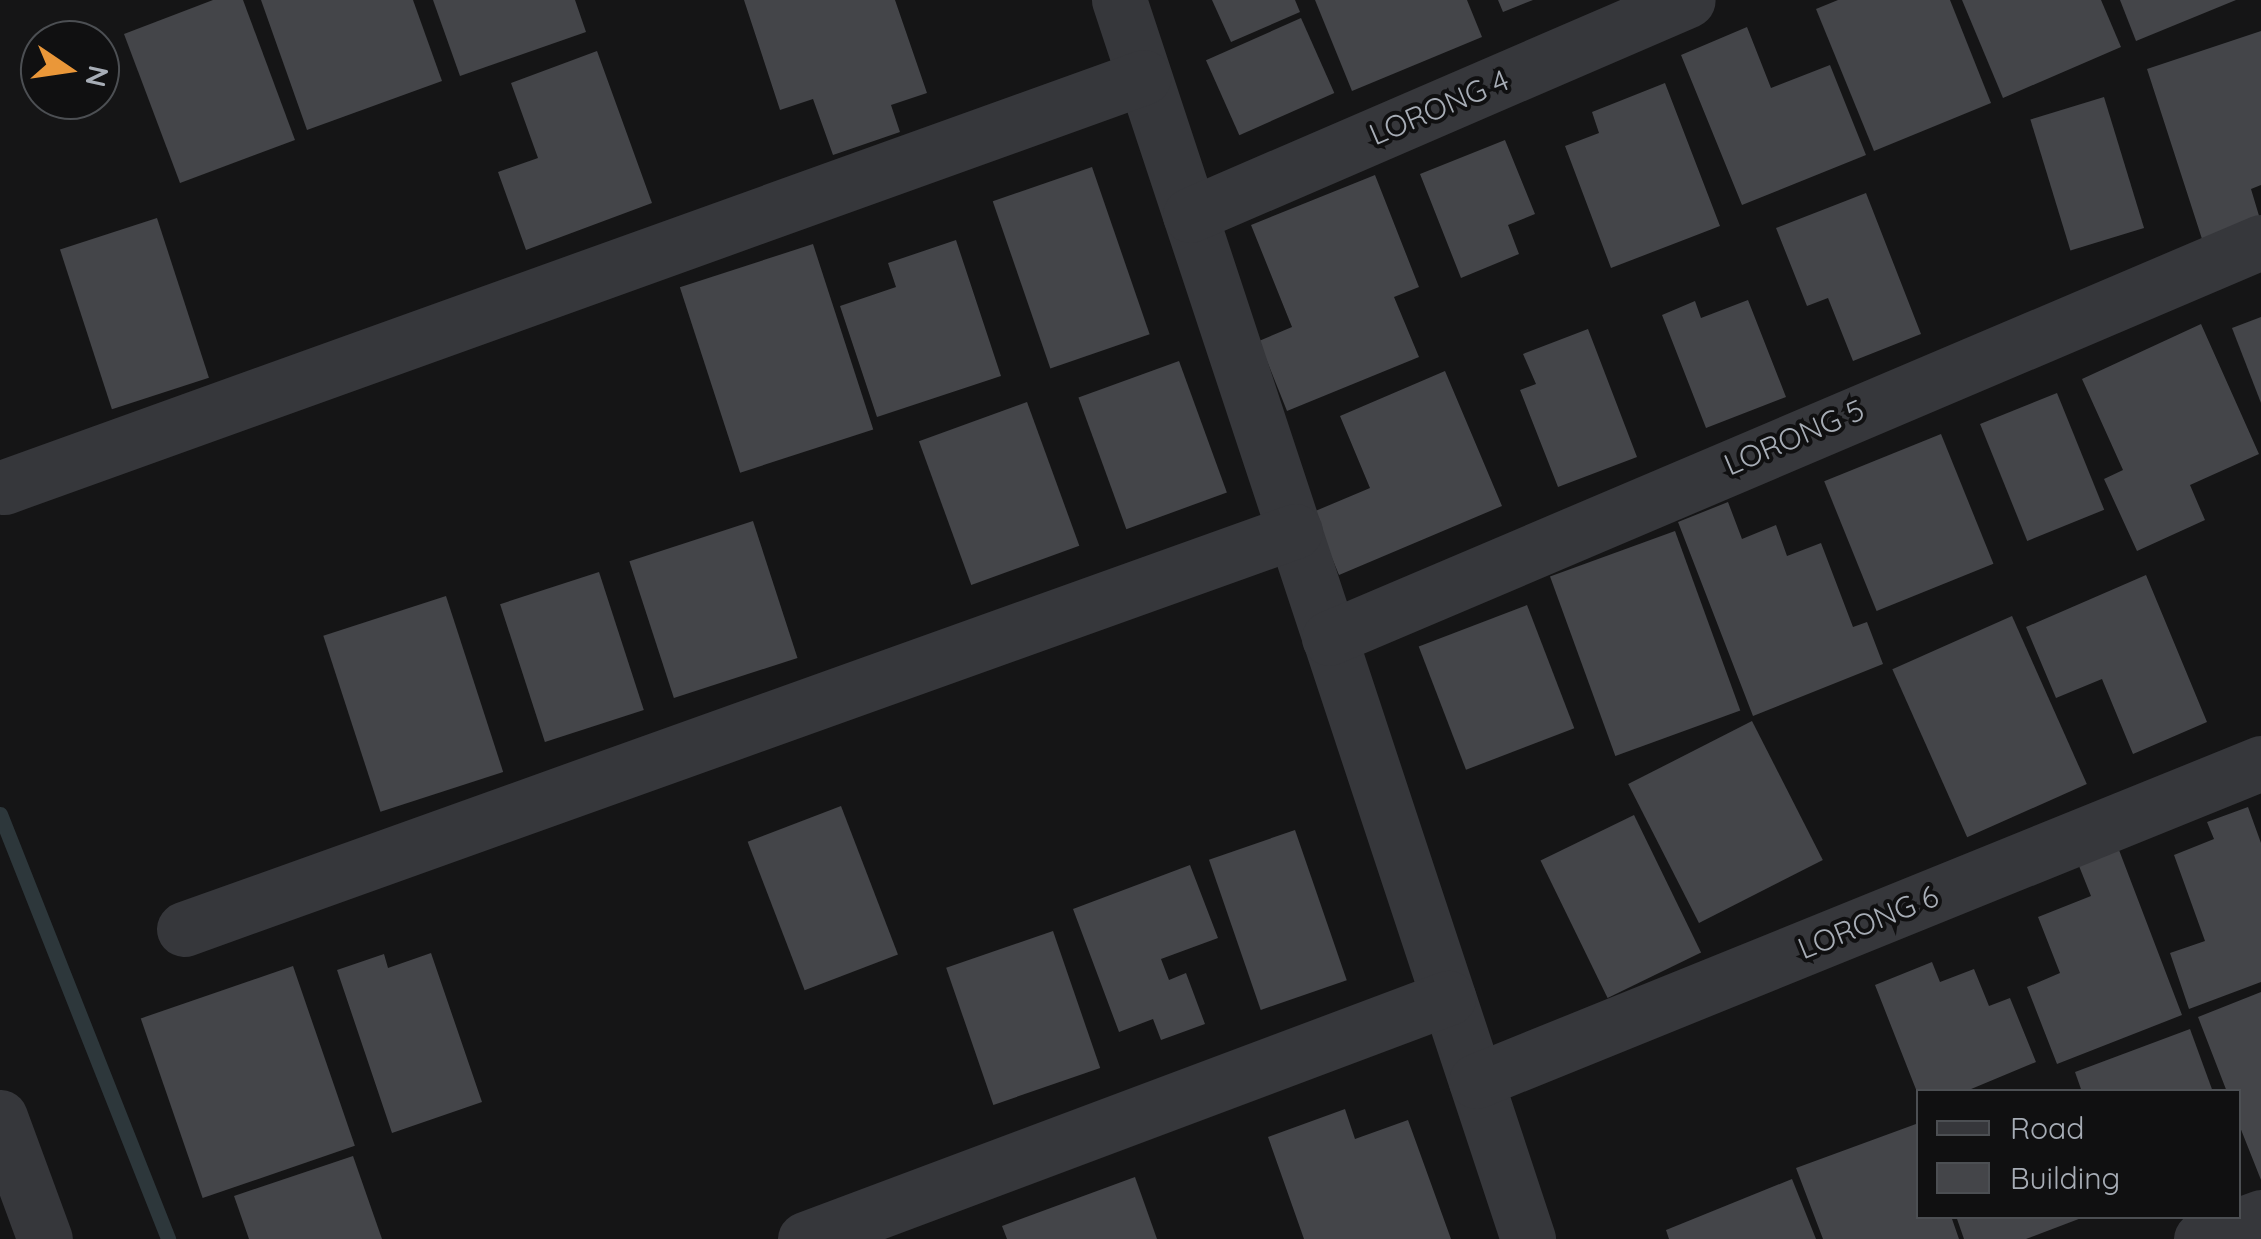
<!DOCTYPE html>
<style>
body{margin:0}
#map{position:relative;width:2261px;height:1239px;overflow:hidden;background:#151516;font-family:Quicksand,sans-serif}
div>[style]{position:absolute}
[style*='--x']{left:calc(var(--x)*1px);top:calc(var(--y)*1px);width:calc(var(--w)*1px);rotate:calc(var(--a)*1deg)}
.stream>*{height:15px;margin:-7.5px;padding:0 7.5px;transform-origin:7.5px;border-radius:7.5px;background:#2d373b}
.building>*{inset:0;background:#444549;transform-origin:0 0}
.minor>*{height:55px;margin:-27.5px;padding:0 27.5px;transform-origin:27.5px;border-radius:27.5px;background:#36373b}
span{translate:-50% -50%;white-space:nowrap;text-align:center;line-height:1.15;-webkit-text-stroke:8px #101011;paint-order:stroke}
.street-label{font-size:30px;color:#a7adb6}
.legend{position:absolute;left:1916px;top:1089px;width:325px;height:130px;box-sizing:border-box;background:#101011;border:2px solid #4c4f53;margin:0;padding:12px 18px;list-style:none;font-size:30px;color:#a7adb6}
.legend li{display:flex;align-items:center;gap:20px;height:50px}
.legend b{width:50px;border:2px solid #4c4f53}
.north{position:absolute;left:20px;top:20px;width:100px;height:100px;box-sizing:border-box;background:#101011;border:2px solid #4c4f53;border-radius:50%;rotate:103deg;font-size:28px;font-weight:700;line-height:40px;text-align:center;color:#a7adb6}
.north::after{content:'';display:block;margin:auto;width:35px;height:45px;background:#ea9739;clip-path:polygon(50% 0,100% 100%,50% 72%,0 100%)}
</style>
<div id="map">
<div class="stream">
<i style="--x:0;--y:814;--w:457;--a:68.4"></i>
</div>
<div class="building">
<i style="clip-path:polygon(213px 0,243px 0,295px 140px,180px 183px,124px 34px)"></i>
<i style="clip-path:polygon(261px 0,413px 0,442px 81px,307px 130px)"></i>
<i style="clip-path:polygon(433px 0,575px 0,586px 32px,460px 76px)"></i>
<i style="clip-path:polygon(744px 0,895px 0,927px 93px,891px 105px,900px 132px,833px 155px,813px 99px,780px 110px)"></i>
<i style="clip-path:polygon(1212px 0,1295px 0,1300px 12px,1231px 42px)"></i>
<i style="clip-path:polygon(1315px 0,1467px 0,1482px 37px,1352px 91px)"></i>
<i style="clip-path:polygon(1498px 0,1533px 0,1503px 12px)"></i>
<i style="clip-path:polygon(1838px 0,1950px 0,1991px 103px,1874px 151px,1816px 9px)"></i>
<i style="clip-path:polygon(1962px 0,2101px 0,2121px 47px,2003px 98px)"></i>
<i style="clip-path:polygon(2120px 0,2236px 0,2136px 41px)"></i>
<i style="left:1301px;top:18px;width:82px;height:104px;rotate:66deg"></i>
<i style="clip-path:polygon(1747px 27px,1771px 88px,1830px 65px,1866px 155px,1742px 205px,1681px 55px)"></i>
<i style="clip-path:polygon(2261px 31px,2261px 185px,2251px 189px,2260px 219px,2202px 239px,2147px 69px)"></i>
<i style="clip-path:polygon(597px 51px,652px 203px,526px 250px,498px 172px,538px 158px,511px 83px)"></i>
<i style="clip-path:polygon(1665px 83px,1720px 226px,1611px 268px,1565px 146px,1599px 133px,1592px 112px)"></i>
<i style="left:2104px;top:97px;width:137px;height:77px;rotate:73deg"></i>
<i style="clip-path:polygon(1505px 140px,1535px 214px,1508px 225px,1519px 254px,1461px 278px,1420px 174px)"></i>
<i style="left:1092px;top:167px;width:177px;height:105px;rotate:71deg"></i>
<i style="clip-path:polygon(1375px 175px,1419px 287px,1394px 297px,1419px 357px,1287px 411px,1259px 341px,1292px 327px,1251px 225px)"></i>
<i style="clip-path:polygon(1866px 193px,1921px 334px,1853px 361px,1828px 298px,1807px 306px,1776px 228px)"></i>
<i style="left:157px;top:218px;width:168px;height:102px;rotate:72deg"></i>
<i style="clip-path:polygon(956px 240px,1001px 376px,877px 417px,840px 306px,896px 287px,888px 263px)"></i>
<i style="left:813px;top:244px;width:195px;height:140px;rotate:72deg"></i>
<i style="clip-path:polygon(1748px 300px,1786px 397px,1706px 428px,1662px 315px,1695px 301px,1701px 318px)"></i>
<i style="clip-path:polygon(2261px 317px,2261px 403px,2232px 328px)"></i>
<i style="clip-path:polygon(2201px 324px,2259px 454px,2190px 485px,2205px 520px,2137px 551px,2104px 479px,2123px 470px,2082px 379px)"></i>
<i style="clip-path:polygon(1588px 329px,1637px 457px,1558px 487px,1520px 390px,1536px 384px,1523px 354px)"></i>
<i style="left:1179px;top:361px;width:140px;height:107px;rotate:70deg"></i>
<i style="clip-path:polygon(1445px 371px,1502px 506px,1339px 575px,1313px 512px,1370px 488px,1340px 416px)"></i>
<i style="left:2057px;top:393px;width:126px;height:83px;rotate:68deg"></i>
<i style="left:1027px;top:402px;width:153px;height:115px;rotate:70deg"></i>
<i style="left:1941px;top:434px;width:140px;height:126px;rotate:68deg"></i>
<i style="clip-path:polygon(1728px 502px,1742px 539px,1776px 525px,1787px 556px,1821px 543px,1853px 627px,1867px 622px,1883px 664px,1753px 716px,1678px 522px)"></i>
<i style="left:753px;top:521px;width:144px;height:130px;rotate:72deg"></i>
<i style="left:1675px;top:531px;width:191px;height:133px;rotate:70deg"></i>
<i style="left:599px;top:572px;width:145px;height:104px;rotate:72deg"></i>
<i style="clip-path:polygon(2146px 575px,2207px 722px,2133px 754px,2102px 679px,2056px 698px,2026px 627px)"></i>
<i style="left:446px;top:596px;width:185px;height:129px;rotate:72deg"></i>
<i style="left:1527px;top:605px;width:132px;height:116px;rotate:69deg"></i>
<i style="left:2012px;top:616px;width:184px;height:131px;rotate:66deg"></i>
<i style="left:1752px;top:721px;width:156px;height:139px;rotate:63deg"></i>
<i style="left:841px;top:806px;width:159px;height:100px;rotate:69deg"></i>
<i style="clip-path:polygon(2248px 807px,2261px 843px,2261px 982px,2189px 1009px,2170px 953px,2205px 941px,2174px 855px,2214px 839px,2207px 822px)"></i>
<i style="left:1634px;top:815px;width:153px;height:104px;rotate:64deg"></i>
<i style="left:1295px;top:830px;width:159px;height:91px;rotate:71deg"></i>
<i style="clip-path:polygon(2119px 850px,2182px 1015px,2057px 1064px,2027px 987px,2060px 973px,2038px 917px,2091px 896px,2079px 866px)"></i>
<i style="clip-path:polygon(1190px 865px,1218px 938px,1161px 959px,1169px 980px,1186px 973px,1205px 1024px,1161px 1040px,1153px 1019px,1119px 1032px,1073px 909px)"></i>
<i style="left:1053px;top:931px;width:145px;height:113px;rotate:71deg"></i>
<i style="clip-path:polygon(431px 953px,482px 1102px,392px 1133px,337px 970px,384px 954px,388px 968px)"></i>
<i style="clip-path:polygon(1932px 962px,1940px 982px,1974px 969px,1989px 1006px,2010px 998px,2036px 1062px,1964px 1092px,1917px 1092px,1875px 985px)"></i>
<i style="left:293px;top:966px;width:190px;height:161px;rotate:71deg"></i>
<i style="clip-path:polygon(2261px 992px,2261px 1180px,2238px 1122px,2238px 1092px,2227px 1092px,2198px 1017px)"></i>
<i style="clip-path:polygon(2190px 1029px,2213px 1092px,2082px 1092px,2075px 1072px)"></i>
<i style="clip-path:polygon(1345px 1109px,1355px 1139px,1408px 1120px,1451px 1239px,1304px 1239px,1268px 1137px)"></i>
<i style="clip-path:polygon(1916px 1124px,1918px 1216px,1951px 1216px,1959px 1239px,1823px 1239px,1796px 1168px)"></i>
<i style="clip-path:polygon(353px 1156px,382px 1239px,249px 1239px,234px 1196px)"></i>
<i style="clip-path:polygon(1135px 1177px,1157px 1239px,1007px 1239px,1002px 1226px)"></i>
<i style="clip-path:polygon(1792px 1179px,1816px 1239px,1669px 1239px,1666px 1230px)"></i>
<i style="clip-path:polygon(1956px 1216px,2084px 1216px,2084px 1217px,2026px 1239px,1964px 1239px)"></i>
</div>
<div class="minor">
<i style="--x:1119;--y:0;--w:1305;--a:71.73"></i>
<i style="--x:1190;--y:215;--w:542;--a:-23.35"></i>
<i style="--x:4;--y:487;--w:1211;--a:-19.78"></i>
<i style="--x:1329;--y:638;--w:1013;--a:-23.02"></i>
<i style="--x:184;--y:929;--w:1180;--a:-19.71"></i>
<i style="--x:1476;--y:1081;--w:847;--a:-22.05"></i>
<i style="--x:0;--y:1117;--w:130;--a:69.8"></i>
<i style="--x:805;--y:1239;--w:687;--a:-20.55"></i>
<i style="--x:2201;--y:1239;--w:64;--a:-20.1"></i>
</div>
<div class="street-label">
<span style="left:1439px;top:107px;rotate:-23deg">LORONG 4</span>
<span style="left:1794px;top:437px;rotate:-23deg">LORONG 5</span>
<span style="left:1868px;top:922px;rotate:-22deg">LORONG 6</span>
</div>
<ul class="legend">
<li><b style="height:12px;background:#36373b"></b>Road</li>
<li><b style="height:28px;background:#444549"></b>Building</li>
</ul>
<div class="north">N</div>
</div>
